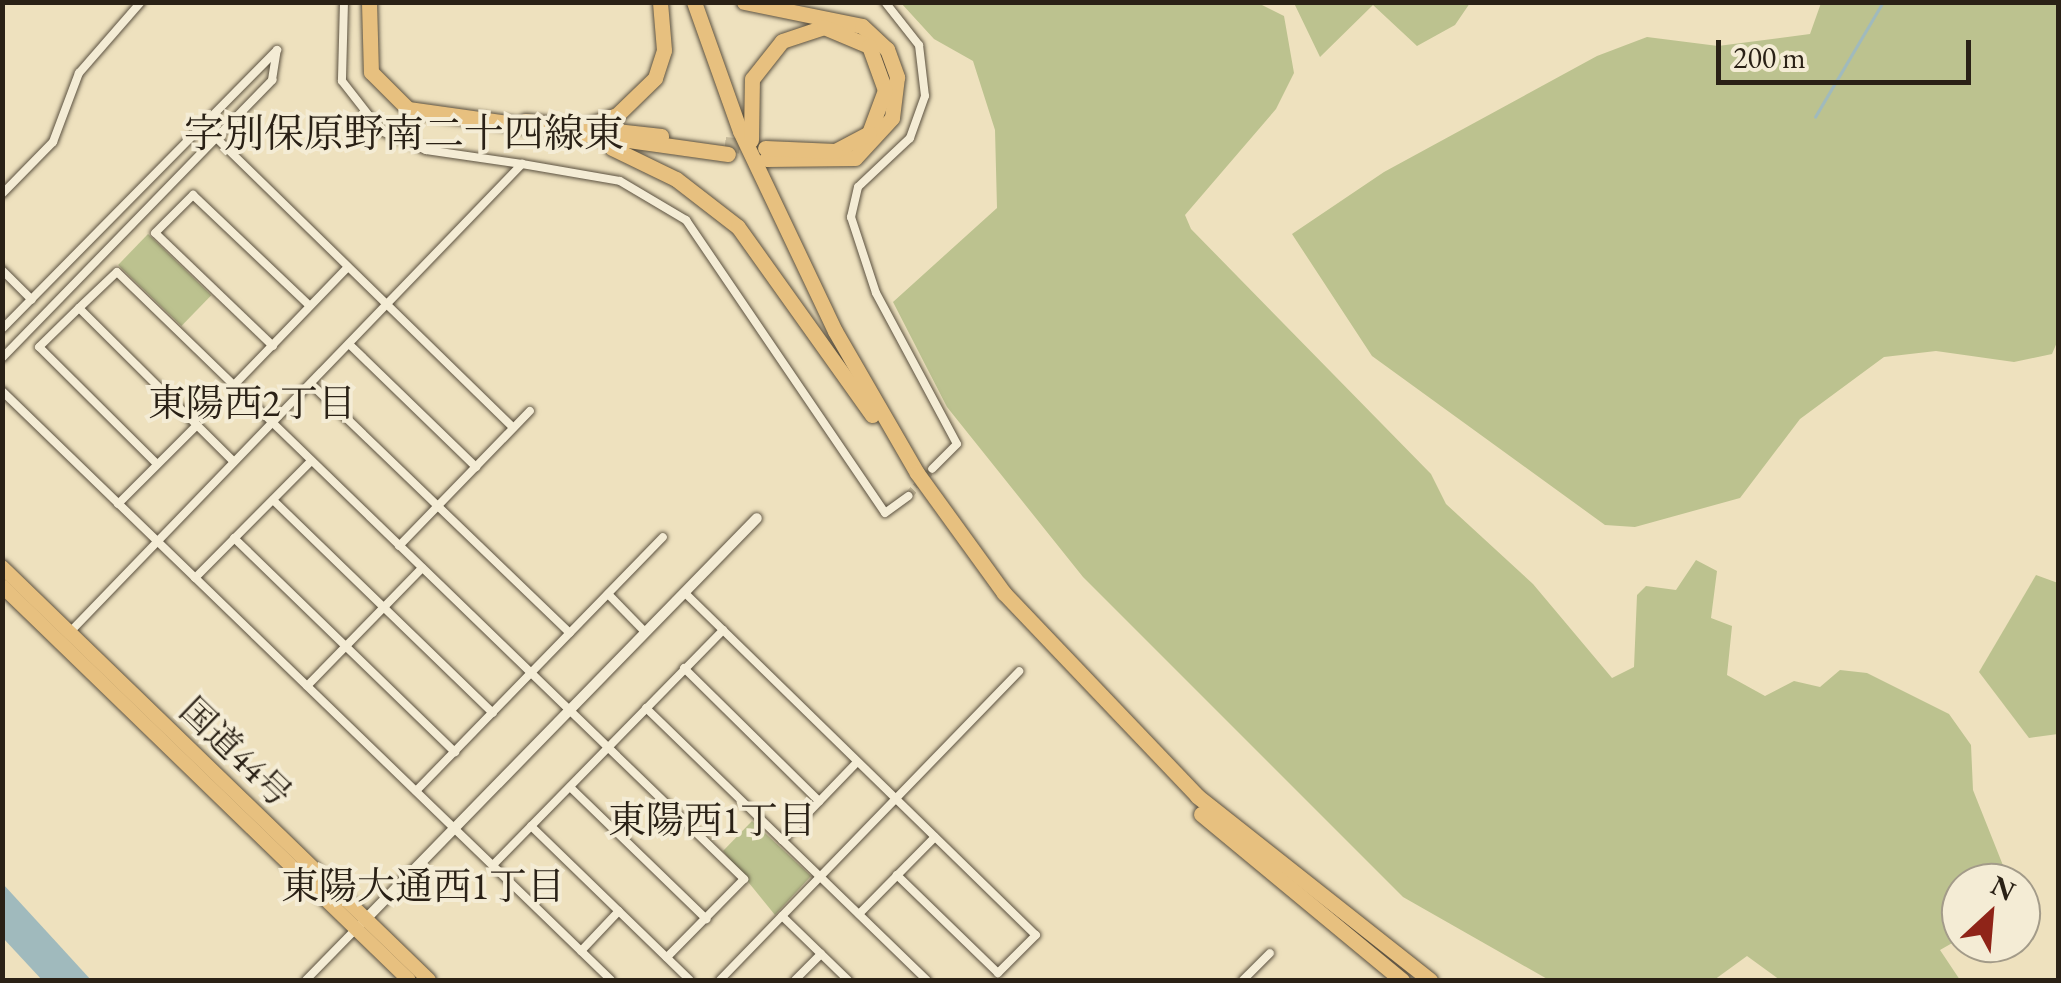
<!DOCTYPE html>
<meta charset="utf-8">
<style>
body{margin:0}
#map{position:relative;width:2061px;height:983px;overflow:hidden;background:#eee1be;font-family:"EB Garamond","Noto Serif JP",serif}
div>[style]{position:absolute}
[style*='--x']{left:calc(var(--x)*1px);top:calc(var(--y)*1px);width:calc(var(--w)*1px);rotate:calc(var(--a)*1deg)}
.green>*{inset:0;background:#bcc28f;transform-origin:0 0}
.water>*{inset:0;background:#a0babd}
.stream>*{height:2.5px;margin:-1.25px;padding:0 1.25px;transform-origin:1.25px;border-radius:1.25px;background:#a0babd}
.minor-tunnel>*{height:8px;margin-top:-4px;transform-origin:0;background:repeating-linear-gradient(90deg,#c7bb9c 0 8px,transparent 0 12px)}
.motorway-tunnel>*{height:15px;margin-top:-7.5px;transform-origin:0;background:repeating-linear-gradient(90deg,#c7bb9c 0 15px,transparent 0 23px)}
.roads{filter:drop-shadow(0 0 2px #5b5140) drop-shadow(0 0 2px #5b5140)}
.minor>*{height:8px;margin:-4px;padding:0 4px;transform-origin:4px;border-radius:4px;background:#f4ecd5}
.tertiary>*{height:10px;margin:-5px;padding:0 5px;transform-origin:5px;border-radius:5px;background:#f4ecd5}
.trunk>*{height:14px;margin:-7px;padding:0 7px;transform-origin:7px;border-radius:7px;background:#e7c07f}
.motorway>*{height:15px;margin:-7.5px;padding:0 7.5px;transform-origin:7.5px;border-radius:7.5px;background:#e7c07f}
span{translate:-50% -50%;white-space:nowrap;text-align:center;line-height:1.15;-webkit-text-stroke:8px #f4ecd5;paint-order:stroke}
.street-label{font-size:35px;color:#2a2116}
.neighbourhood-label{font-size:38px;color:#2a2116}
.quarter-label{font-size:40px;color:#2a2116}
.frame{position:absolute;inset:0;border:5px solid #2a2116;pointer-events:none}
.north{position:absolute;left:1941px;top:863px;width:100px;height:100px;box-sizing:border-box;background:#f4ecd5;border:2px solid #a39b89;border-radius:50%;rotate:26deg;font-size:28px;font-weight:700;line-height:40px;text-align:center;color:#2a2116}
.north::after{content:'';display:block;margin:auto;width:35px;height:45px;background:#8f2418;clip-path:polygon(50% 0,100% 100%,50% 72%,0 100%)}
.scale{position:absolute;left:1716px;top:40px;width:255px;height:45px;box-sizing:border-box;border:5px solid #2a2116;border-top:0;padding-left:12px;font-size:30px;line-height:35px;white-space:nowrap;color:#2a2116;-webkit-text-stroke:8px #f4ecd5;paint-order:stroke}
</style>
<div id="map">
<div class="green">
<i style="clip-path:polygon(1256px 2px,1284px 16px,1294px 73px,1276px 109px,1185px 215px,1191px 229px,1431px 474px,1446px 504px,1533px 584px,1612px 678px,1634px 667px,1637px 595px,1646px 586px,1676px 590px,1696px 560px,1717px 571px,1711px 618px,1732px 626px,1727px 675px,1765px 696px,1794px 681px,1820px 687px,1840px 670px,1867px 673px,1949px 714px,1971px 745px,1973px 790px,2010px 883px,1961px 883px,1961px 938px,1940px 950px,1960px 980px,1780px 980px,1747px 956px,1714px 980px,1549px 980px,1403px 897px,1083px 577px,947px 407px,893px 302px,997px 208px,995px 130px,973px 61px,934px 39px,901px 3px)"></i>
<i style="clip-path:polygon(1294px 3px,1294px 2px,1470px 3px,1455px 25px,1417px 46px,1373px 5px,1320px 57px)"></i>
<i style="clip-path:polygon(1821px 3px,2058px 3px,2058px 340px,2052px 354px,2014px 362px,1936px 351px,1884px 357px,1800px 419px,1740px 498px,1635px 527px,1605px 525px,1372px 356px,1292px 234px,1384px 172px,1597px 56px,1647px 37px,1718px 46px,1810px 34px)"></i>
<i style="left:148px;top:234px;width:88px;height:43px;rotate:44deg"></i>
<i style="clip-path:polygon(2036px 575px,2058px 583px,2058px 734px,2029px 738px,1979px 672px)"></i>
<i style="clip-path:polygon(752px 821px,811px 876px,775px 915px,723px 851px)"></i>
</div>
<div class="water">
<i style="clip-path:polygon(3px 884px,59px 945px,91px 980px,42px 980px,3px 938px)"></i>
</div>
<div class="stream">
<i style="--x:1815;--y:117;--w:134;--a:-59.4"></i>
</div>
<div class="minor-tunnel">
<i style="--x:908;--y:496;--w:36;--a:-48"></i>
</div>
<div class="motorway-tunnel">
<i style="--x:725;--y:144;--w:31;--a:6"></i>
</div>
<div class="roads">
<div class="minor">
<i style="--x:344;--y:2;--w:79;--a:91.5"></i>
<i style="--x:342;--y:81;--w:63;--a:52"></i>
<i style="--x:381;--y:131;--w:49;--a:22.9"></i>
<i style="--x:426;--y:150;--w:97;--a:8.3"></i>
<i style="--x:885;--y:2;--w:55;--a:51.7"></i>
<i style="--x:919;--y:45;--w:51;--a:83.3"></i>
<i style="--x:925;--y:96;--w:45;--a:109.7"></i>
<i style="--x:910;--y:138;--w:71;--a:136.7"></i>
<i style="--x:858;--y:187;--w:31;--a:103"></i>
<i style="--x:851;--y:217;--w:80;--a:71.8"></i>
<i style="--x:876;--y:293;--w:171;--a:61.8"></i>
<i style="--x:957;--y:444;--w:35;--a:135"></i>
<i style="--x:204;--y:126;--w:432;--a:44.3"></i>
<i style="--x:2;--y:194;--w:73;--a:-45.6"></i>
<i style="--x:53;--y:142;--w:74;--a:-69.4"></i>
<i style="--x:79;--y:73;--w:94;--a:-48.9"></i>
<i style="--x:2;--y:270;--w:42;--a:45"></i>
<i style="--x:79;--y:308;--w:52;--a:-43.5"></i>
<i style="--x:117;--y:272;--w:873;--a:44.07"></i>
<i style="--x:744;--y:879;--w:110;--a:134.6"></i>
<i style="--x:2;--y:329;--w:392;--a:-45.4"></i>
<i style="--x:349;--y:344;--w:177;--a:44.1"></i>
<i style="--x:273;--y:346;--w:163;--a:-136.2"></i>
<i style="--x:155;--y:233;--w:54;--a:-45"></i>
<i style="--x:193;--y:195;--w:161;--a:43.5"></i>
<i style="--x:2;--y:358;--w:388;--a:-45.8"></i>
<i style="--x:272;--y:80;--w:30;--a:-81"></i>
<i style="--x:311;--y:384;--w:359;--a:43.9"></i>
<i style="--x:234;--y:385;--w:164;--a:-46"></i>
<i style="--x:2;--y:391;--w:847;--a:44.04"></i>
<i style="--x:157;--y:464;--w:166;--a:-135.2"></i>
<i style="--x:39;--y:347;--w:56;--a:-44.3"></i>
<i style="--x:79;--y:308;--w:218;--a:44.8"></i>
<i style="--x:273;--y:500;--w:306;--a:44.1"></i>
<i style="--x:118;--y:504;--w:112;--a:-45"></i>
<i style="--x:234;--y:538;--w:308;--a:44.1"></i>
<i style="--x:399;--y:546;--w:188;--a:-45.9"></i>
<i style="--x:195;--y:578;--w:165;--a:-45.2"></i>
<i style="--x:685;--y:593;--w:490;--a:44.3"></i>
<i style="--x:1036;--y:935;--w:54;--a:135"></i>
<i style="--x:998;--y:973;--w:141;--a:-135.9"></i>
<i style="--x:608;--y:594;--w:54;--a:45.7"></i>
<i style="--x:70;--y:632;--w:651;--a:-46"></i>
<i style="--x:522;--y:164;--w:99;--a:9.8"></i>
<i style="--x:620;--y:181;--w:77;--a:30.6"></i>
<i style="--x:686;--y:220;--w:354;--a:55.8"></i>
<i style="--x:885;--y:513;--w:29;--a:-36"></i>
<i style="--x:684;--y:668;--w:190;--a:44.6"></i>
<i style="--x:307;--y:686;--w:165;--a:-45.7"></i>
<i style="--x:646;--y:708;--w:391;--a:44.1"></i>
<i style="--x:570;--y:787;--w:190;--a:44.1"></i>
<i style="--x:416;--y:791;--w:354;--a:-45.8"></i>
<i style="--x:531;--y:826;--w:221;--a:44.1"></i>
<i style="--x:782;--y:840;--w:108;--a:-46.1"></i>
<i style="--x:493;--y:865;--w:329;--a:-45.6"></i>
<i style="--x:859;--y:914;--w:108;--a:-45.4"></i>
<i style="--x:782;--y:916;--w:92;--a:44.1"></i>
<i style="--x:581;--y:951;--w:55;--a:-46.5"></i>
<i style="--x:306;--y:980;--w:71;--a:-45.6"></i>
<i style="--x:720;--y:980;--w:430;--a:-45.9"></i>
<i style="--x:795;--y:980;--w:37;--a:-45"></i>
<i style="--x:1243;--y:980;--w:38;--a:-45"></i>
</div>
<div class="tertiary">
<i style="--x:363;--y:922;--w:564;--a:-45.72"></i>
</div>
<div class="trunk">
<i style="--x:2;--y:567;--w:594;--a:44.05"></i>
<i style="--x:2;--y:586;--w:566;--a:44.07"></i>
</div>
<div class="motorway">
<i style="--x:369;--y:2;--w:70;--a:88.4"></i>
<i style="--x:371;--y:72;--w:52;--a:45"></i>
<i style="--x:408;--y:109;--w:323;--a:8"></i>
<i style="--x:694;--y:2;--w:137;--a:70.4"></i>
<i style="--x:740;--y:131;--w:221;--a:64.6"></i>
<i style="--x:835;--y:331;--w:164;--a:60"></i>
<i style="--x:917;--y:473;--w:148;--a:54.1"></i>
<i style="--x:1004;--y:593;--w:280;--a:46.4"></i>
<i style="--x:1197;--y:796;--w:297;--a:38.3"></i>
<i style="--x:744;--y:2;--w:120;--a:11.5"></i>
<i style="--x:862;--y:26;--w:34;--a:43"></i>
<i style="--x:887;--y:49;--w:30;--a:70"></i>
<i style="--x:897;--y:77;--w:41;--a:97"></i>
<i style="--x:892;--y:118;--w:54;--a:132.8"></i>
<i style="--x:855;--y:158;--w:89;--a:179.4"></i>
<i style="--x:525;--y:121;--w:137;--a:6.3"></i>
<i style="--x:588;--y:125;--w:31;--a:-19"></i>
<i style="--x:617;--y:115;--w:53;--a:-44.2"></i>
<i style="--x:655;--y:78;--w:29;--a:-72"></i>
<i style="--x:664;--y:50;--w:48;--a:-94.8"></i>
<i style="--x:751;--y:140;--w:61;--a:-89.1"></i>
<i style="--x:752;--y:79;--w:48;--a:-51.7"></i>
<i style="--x:782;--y:41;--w:44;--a:-18.4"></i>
<i style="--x:824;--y:27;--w:49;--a:22.9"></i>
<i style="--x:869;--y:46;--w:47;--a:70"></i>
<i style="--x:885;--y:90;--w:46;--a:110.4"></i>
<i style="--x:869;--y:133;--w:38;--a:152"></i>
<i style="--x:835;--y:151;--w:70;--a:-177.5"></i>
<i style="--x:612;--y:148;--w:71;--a:25.8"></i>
<i style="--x:676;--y:179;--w:78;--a:37.7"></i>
<i style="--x:738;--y:227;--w:231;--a:54.5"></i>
<i style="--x:1201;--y:814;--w:261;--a:39.6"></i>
</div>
</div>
<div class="street-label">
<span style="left:236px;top:752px;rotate:44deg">国道44号</span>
</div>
<div class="neighbourhood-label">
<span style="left:252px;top:403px">東陽西2丁目</span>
<span style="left:712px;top:820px">東陽西1丁目</span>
<span style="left:423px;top:886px">東陽大通西1丁目</span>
</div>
<div class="quarter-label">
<span style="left:404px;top:133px">字別保原野南二十四線東</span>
</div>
<div class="frame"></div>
<div class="north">N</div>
<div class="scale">200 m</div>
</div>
